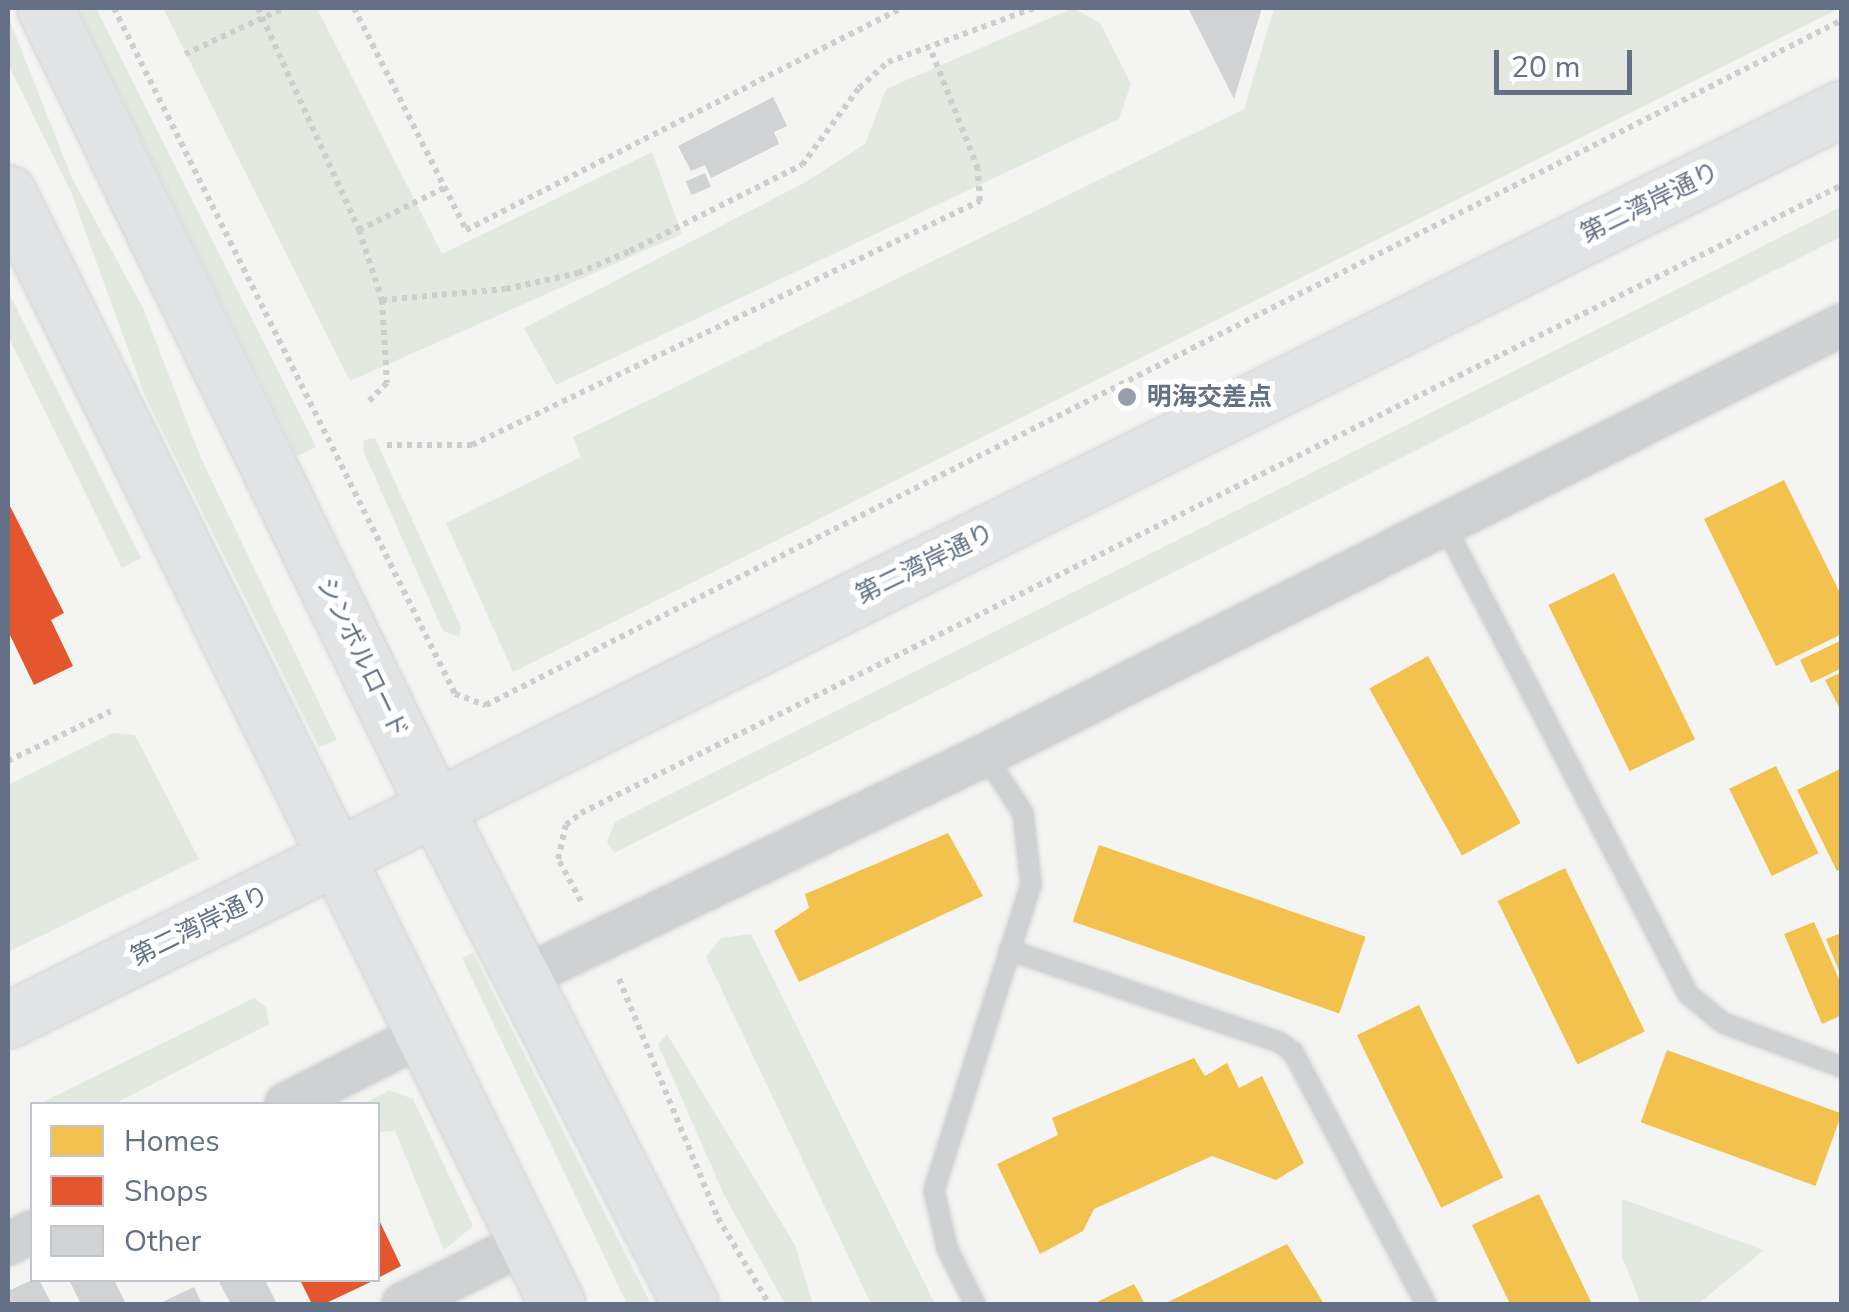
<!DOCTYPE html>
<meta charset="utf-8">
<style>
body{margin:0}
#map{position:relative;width:1849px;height:1312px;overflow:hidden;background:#f4f5f3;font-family:"Nunito Sans","Noto Sans JP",sans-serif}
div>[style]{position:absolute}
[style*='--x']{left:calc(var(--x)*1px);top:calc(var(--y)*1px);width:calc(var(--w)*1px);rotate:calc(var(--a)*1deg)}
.green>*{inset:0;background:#e3e8e1}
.homes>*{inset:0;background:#f2c14e;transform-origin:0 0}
.shops>*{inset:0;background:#e4572e}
.building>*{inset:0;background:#d1d2d3;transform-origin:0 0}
.path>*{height:6px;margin-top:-3px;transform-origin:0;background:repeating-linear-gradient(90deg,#cdcece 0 5px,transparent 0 10px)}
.roads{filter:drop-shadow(0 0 2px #d1d3d3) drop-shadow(0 0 2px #d1d3d3)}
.lane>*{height:20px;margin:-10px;padding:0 10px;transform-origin:10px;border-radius:10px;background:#d0d1d2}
.street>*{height:42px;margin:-21px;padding:0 21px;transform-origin:21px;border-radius:21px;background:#d0d1d2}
.secondary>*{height:55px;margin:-27.5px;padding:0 27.5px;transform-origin:27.5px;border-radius:27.5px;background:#e2e3e4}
.dots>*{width:28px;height:28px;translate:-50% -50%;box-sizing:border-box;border:5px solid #fff;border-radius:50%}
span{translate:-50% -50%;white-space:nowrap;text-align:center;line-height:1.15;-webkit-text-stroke:10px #fff;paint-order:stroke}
.street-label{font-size:25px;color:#637085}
.poi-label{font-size:25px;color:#637085;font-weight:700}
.left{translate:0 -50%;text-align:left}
.frame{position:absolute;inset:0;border:10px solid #637085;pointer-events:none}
.legend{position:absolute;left:30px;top:1102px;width:350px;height:180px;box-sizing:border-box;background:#fff;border:2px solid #c1c6ce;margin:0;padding:12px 18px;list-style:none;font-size:30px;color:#637085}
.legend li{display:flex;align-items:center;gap:20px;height:50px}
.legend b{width:50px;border:2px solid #c1c6ce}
.scale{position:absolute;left:1494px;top:50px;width:138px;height:45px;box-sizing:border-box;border:5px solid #637085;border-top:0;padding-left:12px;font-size:30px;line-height:35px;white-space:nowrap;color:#637085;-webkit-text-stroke:8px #fff;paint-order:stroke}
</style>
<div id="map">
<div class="green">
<i style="clip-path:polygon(78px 8px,96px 8px,316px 447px,297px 456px)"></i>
<i style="clip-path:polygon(163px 8px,317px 8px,442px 254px,652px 152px,682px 234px,350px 381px)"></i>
<i style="clip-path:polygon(1073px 8px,1100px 23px,1131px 84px,1119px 119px,556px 385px,524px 328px,804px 183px,865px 144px,886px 89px)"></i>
<i style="clip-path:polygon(1274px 8px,1840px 8px,513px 672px,446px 523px,581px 457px,573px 437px,1244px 109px)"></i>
<i style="clip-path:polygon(8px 16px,72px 178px,143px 308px,200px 456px,337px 740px,319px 747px,145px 396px,71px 192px,8px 64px)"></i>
<i style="clip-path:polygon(1841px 207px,1841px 237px,614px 853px,607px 842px,615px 822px)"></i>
<i style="clip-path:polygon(8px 291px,141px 558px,122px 568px,8px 336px)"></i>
<i style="clip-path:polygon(375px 438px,461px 627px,459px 637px,443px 631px,363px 450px,364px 440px)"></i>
<i style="clip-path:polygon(113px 733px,135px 735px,199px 859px,8px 952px,8px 785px)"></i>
<i style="clip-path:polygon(751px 934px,895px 1224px,935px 1304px,871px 1304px,706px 957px,721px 938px)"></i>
<i style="clip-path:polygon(473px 953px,651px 1304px,627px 1304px,462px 958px)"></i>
<i style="clip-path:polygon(254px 998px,266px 1007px,269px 1024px,114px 1104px,39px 1104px)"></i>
<i style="clip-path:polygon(667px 1034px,795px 1245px,813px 1304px,785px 1304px,724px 1195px,658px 1044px)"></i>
<i style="clip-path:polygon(389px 1090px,413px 1099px,473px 1226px,444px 1250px,395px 1131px,380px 1132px,378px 1104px,367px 1102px)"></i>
<i style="clip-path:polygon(1622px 1199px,1764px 1250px,1698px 1304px,1641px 1304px,1622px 1257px)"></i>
</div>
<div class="homes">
<i style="clip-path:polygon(1784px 480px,1842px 597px,1842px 634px,1776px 666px,1704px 519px)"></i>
<i style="left:1614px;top:573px;width:185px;height:73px;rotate:64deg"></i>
<i style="clip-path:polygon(1842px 640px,1842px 668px,1811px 683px,1800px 660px)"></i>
<i style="left:1428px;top:656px;width:191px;height:67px;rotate:61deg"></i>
<i style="clip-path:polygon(1842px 672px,1842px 713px,1825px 680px)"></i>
<i style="left:1776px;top:766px;width:97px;height:52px;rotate:64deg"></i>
<i style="clip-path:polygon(1842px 768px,1842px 869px,1837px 871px,1797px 790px)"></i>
<i style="clip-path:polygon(948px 833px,983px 896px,799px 982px,774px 931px,809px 908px,805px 894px)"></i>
<i style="left:1099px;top:845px;width:282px;height:81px;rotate:19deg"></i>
<i style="left:1565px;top:868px;width:182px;height:75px;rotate:64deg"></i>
<i style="clip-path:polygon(1814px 922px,1842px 986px,1842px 1015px,1822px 1024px,1784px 934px)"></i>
<i style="clip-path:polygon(1841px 933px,1841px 976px,1826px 939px)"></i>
<i style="left:1419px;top:1005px;width:192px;height:69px;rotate:64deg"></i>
<i style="left:1667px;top:1050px;width:186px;height:77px;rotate:20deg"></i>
<i style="clip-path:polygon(1194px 1058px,1205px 1076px,1227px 1063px,1239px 1088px,1262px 1076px,1304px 1163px,1276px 1180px,1212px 1156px,1094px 1209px,1083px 1231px,1040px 1254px,997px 1164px,1058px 1135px,1052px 1118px)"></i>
<i style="clip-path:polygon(1539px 1194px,1592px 1304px,1510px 1304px,1472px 1225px)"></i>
<i style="clip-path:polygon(1287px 1244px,1324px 1304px,1164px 1304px)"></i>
<i style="clip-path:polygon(1134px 1284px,1145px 1304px,1093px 1304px)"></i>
</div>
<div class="shops">
<i style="clip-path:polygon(8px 502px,64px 613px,51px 620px,73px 666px,34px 685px,8px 631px)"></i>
<i style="clip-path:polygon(378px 1218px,401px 1266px,378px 1278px)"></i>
<i style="clip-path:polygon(300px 1280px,375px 1280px,324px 1304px,312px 1304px)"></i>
</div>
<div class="building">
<i style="clip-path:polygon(1188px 8px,1262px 8px,1234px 99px)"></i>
<i style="clip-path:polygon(773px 97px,787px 126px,774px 132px,779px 144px,711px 178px,705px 165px,691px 171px,678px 146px)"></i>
<i style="left:705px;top:173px;width:15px;height:21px;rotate:67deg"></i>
<i style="clip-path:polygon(32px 1280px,39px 1280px,52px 1304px,8px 1304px,8px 1291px)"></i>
<i style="clip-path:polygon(69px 1280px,114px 1280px,125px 1302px,81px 1304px)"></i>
<i style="clip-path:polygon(218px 1280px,265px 1280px,277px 1304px,231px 1304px)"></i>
<i style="clip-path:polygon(194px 1287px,202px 1304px,158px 1304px)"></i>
</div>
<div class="path">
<i style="--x:114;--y:8;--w:766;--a:63.57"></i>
<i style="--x:455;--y:694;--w:33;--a:20"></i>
<i style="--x:486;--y:705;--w:1519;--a:-26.8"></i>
<i style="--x:258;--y:8;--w:244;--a:65.5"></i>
<i style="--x:359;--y:230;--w:74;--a:71.8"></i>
<i style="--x:382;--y:300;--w:83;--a:86.6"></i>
<i style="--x:387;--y:383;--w:28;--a:135"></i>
<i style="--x:354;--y:8;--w:249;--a:63.2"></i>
<i style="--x:466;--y:230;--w:488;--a:-27"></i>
<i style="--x:185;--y:54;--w:109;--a:-24.9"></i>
<i style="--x:359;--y:230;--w:95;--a:-26.3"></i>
<i style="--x:382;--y:300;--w:124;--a:-5.1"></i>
<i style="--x:506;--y:289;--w:74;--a:-12.5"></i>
<i style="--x:578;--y:273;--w:56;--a:-22.9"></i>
<i style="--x:630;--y:251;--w:192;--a:-26.6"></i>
<i style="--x:802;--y:165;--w:96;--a:-53.5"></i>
<i style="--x:859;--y:88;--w:39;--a:-42"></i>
<i style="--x:888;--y:62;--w:156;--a:-20.3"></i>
<i style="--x:387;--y:445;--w:85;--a:0"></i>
<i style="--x:472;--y:445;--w:564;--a:-25.66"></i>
<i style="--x:980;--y:201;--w:32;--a:-94"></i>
<i style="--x:978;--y:169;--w:130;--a:-111.6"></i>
<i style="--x:8;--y:761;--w:114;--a:-25.9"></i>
<i style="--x:581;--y:901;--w:48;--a:-118.7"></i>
<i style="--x:558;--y:859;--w:35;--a:-77"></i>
<i style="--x:566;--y:825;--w:19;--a:-39"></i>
<i style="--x:581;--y:813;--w:1409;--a:-26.47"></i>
<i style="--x:619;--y:979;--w:259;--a:67.5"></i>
<i style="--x:718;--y:1218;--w:100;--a:59.3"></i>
</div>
<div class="roads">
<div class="lane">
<i style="--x:1444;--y:524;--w:530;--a:62.56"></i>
<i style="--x:1688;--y:994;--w:45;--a:39.6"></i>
<i style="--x:1723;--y:1023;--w:127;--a:20.3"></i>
<i style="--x:1009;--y:950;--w:285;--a:18.8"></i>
<i style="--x:1279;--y:1042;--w:17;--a:36"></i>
<i style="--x:1293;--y:1052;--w:285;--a:62.2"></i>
<i style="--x:975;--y:1304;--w:63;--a:-116.6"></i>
<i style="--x:947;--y:1248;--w:59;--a:-102.6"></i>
<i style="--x:934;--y:1190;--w:321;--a:-72.4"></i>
<i style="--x:1031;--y:884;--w:71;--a:-96.4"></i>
<i style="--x:1023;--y:813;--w:69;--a:-123.2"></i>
</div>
<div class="street">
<i style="--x:524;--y:977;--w:512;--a:-25.71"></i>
<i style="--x:985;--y:755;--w:959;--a:-26.65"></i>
<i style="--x:286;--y:1104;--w:155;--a:-26.9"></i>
<i style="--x:8;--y:1244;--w:27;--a:-27"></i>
<i style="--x:403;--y:1304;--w:138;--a:-26.8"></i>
</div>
<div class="secondary">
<i style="--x:45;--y:8;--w:890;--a:64.01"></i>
<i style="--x:435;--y:808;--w:558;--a:62.79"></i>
<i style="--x:8;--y:193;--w:1239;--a:63.7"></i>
<i style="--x:8;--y:1020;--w:2048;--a:-26.44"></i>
</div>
</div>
<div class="dots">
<i style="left:1127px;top:397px;background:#969fac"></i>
</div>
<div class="street-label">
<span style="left:1650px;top:203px;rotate:-26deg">第二湾岸通り</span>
<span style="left:925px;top:564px;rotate:-26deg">第二湾岸通り</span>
<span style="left:362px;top:658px;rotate:64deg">シンボルロード</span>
<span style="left:200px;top:926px;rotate:-26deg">第二湾岸通り</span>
</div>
<div class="poi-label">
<span class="left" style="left:1147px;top:397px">明海交差点</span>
</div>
<div class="frame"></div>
<ul class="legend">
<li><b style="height:28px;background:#f2c14e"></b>Homes</li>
<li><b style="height:28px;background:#e4572e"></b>Shops</li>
<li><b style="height:28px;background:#d1d2d3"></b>Other</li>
</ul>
<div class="scale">20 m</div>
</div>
